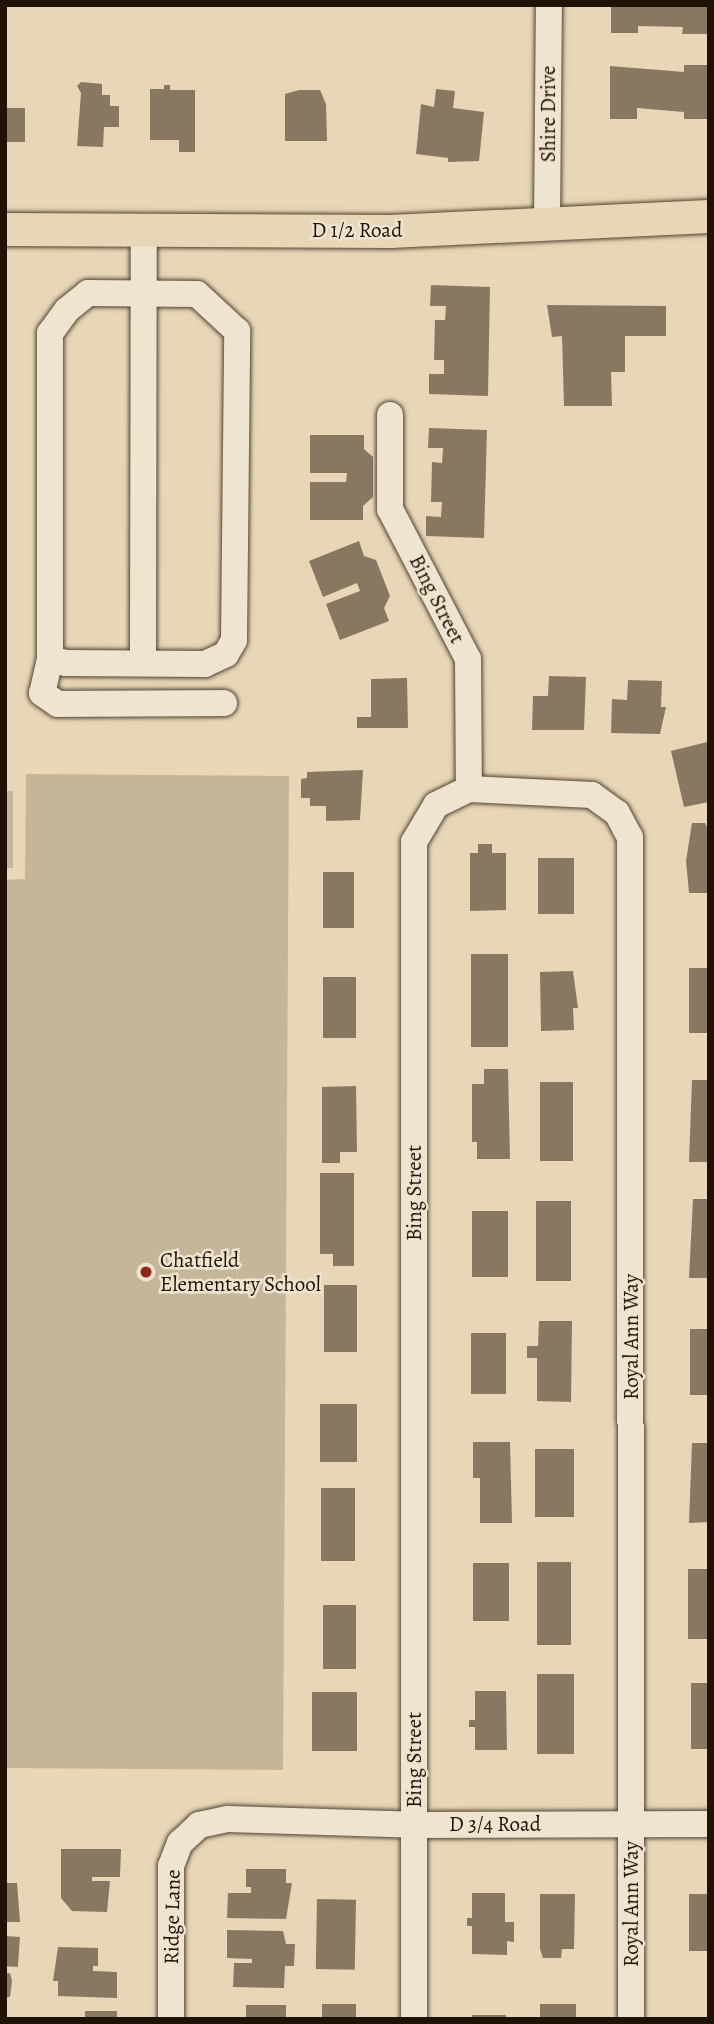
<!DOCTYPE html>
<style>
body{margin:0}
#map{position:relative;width:714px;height:2024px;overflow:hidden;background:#e7d6b7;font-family:Alegreya,serif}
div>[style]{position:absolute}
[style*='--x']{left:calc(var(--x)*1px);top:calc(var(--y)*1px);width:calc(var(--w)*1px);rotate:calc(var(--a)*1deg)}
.green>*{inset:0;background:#c5b599;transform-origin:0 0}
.building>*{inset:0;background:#887862;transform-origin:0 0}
.roads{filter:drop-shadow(0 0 2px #524332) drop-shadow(0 0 2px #524332)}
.minor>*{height:26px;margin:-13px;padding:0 13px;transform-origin:13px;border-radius:13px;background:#efe4d0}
.major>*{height:33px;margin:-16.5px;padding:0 16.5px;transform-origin:16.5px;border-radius:16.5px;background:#e7d6b7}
.dots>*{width:19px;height:19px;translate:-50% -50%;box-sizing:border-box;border:4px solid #efe4d0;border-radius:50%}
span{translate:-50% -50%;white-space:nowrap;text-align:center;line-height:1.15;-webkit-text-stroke:5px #efe4d0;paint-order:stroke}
.street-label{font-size:21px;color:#211206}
.poi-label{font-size:21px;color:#211206}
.left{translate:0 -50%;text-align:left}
.frame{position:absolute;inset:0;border:7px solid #211206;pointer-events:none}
</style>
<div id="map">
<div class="green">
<i style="clip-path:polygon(26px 774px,289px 776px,283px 1770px,5px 1768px,5px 880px,25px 879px)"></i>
<i style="left:5px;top:791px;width:8px;height:77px"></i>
</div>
<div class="building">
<i style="clip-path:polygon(611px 5px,709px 5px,709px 34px,682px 34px,683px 27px,638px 26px,638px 33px,611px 33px)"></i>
<i style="clip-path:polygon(684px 65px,709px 65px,709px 119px,684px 119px,684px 112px,637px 108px,637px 119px,610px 119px,610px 66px,684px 72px)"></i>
<i style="clip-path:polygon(81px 82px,102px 84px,102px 95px,110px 95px,110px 106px,119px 106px,119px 127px,104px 127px,103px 147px,77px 146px,81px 93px,77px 86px)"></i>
<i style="clip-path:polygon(164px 85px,170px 85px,170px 90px,195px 90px,195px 152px,179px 152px,179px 140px,150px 140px,150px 89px,164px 89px)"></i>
<i style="clip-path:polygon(436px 89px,455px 91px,453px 108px,484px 112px,479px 161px,448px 162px,448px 158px,416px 154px,421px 104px,434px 107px)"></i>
<i style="clip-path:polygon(299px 90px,320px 90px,326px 104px,327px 141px,285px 141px,285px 94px)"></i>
<i style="left:5px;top:108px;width:20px;height:34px"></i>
<i style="clip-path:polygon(431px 285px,490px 287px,488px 396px,429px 394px,429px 374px,444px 374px,444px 360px,434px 360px,435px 320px,445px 320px,446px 306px,430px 306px)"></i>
<i style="clip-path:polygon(547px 305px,666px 306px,666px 336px,625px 336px,625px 372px,611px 372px,612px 406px,564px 406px,562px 336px,552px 337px)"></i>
<i style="clip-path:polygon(429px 428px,487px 430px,484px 538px,426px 536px,426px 516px,441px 517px,442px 502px,431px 502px,432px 462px,442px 463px,443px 448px,428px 448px)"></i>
<i style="clip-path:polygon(310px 435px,364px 435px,364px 449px,373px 457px,373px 497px,363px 506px,363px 520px,310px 520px,310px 482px,346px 482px,347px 473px,310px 473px)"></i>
<i style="clip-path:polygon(359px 541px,364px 556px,376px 560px,390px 596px,384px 608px,389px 621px,340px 640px,326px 604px,360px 591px,357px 583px,323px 597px,309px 561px)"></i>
<i style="clip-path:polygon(549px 676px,586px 677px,584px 730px,532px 730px,533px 696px,548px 696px)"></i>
<i style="clip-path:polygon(407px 678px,408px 728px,357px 728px,357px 717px,371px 717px,371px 679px)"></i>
<i style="clip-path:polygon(628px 680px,662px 681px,661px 707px,666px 707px,660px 734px,611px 733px,612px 699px,627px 700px)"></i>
<i style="clip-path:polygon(707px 742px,709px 802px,684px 807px,671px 751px)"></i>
<i style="clip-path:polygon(363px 770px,360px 820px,326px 821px,326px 806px,310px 806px,310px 798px,301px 798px,301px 779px,307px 778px,307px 772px)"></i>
<i style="clip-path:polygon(692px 823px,705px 823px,709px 831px,709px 893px,689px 893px,686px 861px)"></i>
<i style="clip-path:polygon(478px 844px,492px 844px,492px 853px,506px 853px,506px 910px,470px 911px,470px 853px,478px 853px)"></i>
<i style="left:538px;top:858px;width:36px;height:56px"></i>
<i style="left:323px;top:872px;width:31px;height:56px"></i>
<i style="left:471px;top:954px;width:37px;height:93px"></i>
<i style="left:689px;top:968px;width:20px;height:65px"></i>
<i style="clip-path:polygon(573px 971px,578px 1008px,573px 1008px,574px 1030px,541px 1031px,540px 972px)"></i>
<i style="left:323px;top:977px;width:33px;height:61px"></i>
<i style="clip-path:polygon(484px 1069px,508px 1069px,510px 1159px,477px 1159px,477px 1142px,472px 1142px,472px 1084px,484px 1084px)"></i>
<i style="clip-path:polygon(692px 1080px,709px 1080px,709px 1162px,689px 1162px)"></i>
<i style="left:540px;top:1082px;width:33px;height:79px"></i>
<i style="clip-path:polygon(356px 1086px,357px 1152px,340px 1152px,340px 1163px,322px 1163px,322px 1087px)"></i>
<i style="clip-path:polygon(320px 1173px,354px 1173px,354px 1266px,333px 1266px,333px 1254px,320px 1254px)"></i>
<i style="clip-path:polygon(693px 1199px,709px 1199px,709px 1278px,689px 1278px)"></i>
<i style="left:536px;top:1201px;width:35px;height:80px"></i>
<i style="left:472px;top:1211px;width:36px;height:66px"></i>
<i style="left:324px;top:1285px;width:33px;height:67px"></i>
<i style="clip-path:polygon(539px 1321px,572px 1321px,571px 1402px,537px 1401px,537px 1358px,527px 1358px,527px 1346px,538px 1346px)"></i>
<i style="left:690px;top:1329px;width:19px;height:66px"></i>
<i style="left:471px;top:1333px;width:35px;height:61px"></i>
<i style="left:320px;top:1404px;width:37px;height:58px"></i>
<i style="clip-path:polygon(473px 1442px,510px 1442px,512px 1523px,480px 1523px,480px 1478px,473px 1478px)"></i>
<i style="clip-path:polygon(692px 1443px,709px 1443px,709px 1522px,689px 1523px)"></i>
<i style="left:535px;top:1449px;width:39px;height:68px"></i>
<i style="left:321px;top:1488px;width:34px;height:73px"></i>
<i style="left:537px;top:1562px;width:34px;height:83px"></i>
<i style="left:473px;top:1563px;width:36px;height:58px"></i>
<i style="left:688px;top:1569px;width:21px;height:70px"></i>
<i style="left:323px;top:1605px;width:33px;height:64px"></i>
<i style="left:537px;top:1674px;width:37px;height:80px"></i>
<i style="left:691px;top:1683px;width:18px;height:66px"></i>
<i style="clip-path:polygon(475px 1691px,506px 1691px,507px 1750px,475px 1750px,475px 1727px,469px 1727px,469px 1720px,475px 1720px)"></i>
<i style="left:312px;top:1692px;width:45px;height:59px"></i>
<i style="clip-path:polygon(61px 1849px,121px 1849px,120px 1877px,92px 1877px,92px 1881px,110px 1881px,107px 1912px,72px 1911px,61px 1898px)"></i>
<i style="clip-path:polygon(246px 1869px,286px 1869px,286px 1883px,292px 1883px,286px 1919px,227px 1918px,228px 1893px,251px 1893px,251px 1887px,246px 1887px)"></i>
<i style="clip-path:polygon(5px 1883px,17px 1883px,20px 1922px,5px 1922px)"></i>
<i style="clip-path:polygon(472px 1893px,505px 1893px,505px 1922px,514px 1922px,514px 1942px,507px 1941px,507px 1955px,472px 1954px,472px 1926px,467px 1926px,467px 1918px,472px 1918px)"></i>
<i style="clip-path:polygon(540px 1894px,575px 1894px,574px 1949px,562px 1949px,561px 1958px,543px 1958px,540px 1949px)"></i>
<i style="left:689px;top:1894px;width:20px;height:57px"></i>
<i style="left:317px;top:1899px;width:39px;height:70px;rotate:1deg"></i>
<i style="clip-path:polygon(227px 1930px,283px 1931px,286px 1944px,295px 1944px,294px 1966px,285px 1966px,284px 1988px,233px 1987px,234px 1963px,252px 1963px,252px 1959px,227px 1958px)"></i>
<i style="left:5px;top:1936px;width:15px;height:30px;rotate:4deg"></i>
<i style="clip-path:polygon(58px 1947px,98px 1948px,98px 1966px,93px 1966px,93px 1971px,117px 1972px,117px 1998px,58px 1996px,58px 1981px,53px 1981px)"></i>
<i style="clip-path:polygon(5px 1973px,10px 1973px,12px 1981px,10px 1997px,5px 1997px)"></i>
<i style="left:322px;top:2004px;width:34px;height:15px"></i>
<i style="left:540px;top:2004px;width:36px;height:15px"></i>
<i style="left:246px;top:2005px;width:40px;height:14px"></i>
<i style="left:85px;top:2011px;width:32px;height:8px"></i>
<i style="left:472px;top:2015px;width:34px;height:4px"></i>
</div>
<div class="roads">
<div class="minor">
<i style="--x:547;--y:223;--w:218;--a:-89.5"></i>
<i style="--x:390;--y:415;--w:94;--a:90"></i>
<i style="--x:390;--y:509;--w:169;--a:62.5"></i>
<i style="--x:468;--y:659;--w:130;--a:89.6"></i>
<i style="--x:50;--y:659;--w:16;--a:14"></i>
<i style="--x:66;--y:663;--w:139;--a:0.4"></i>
<i style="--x:205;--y:664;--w:23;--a:-25"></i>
<i style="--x:226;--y:654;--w:16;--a:-60"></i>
<i style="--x:234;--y:640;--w:309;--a:-89.4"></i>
<i style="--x:237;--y:331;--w:54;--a:-137.2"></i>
<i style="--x:197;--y:294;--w:109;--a:-179.5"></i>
<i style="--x:88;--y:293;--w:27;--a:141"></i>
<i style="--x:67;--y:310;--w:29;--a:126"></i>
<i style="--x:50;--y:333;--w:326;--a:90"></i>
<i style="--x:50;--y:659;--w:35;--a:103"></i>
<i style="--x:42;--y:693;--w:19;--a:35"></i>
<i style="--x:58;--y:704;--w:166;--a:-0.3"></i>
<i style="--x:143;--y:663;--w:433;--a:-89.9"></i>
<i style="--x:171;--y:2019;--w:153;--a:-90"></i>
<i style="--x:171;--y:1866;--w:25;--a:-69"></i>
<i style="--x:180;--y:1843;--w:26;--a:-43"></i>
<i style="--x:199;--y:1825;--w:30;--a:-12"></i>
<i style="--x:228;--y:1819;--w:186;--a:1.8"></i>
<i style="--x:414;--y:1825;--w:295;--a:-0.2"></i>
<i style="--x:414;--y:2019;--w:1177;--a:-90"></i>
<i style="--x:414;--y:842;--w:43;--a:-59.3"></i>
<i style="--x:436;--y:805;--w:37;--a:-26"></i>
<i style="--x:469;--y:789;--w:123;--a:2.8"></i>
<i style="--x:592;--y:795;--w:31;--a:36"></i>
<i style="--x:617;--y:813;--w:27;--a:62"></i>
<i style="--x:630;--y:837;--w:1182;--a:89.95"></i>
</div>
<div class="major">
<i style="--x:5;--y:229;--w:385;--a:0.3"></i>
<i style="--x:390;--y:231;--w:319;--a:-2.7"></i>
</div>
</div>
<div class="dots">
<i style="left:146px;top:1272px;background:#8f2418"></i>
</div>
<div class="street-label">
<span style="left:548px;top:114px;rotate:-90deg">Shire Drive</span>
<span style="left:357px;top:230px">D 1/2 Road</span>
<span style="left:437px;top:599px;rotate:63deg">Bing Street</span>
<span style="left:414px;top:1193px;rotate:-90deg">Bing Street</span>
<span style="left:631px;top:1337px;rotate:-90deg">Royal Ann Way</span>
<span style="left:414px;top:1760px;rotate:-90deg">Bing Street</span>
<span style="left:495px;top:1824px">D 3/4 Road</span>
<span style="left:631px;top:1904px;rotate:-90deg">Royal Ann Way</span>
<span style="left:172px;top:1917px;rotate:-89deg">Ridge Lane</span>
</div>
<div class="poi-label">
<span class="left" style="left:160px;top:1272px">Chatfield<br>Elementary School</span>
</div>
<div class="frame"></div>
</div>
